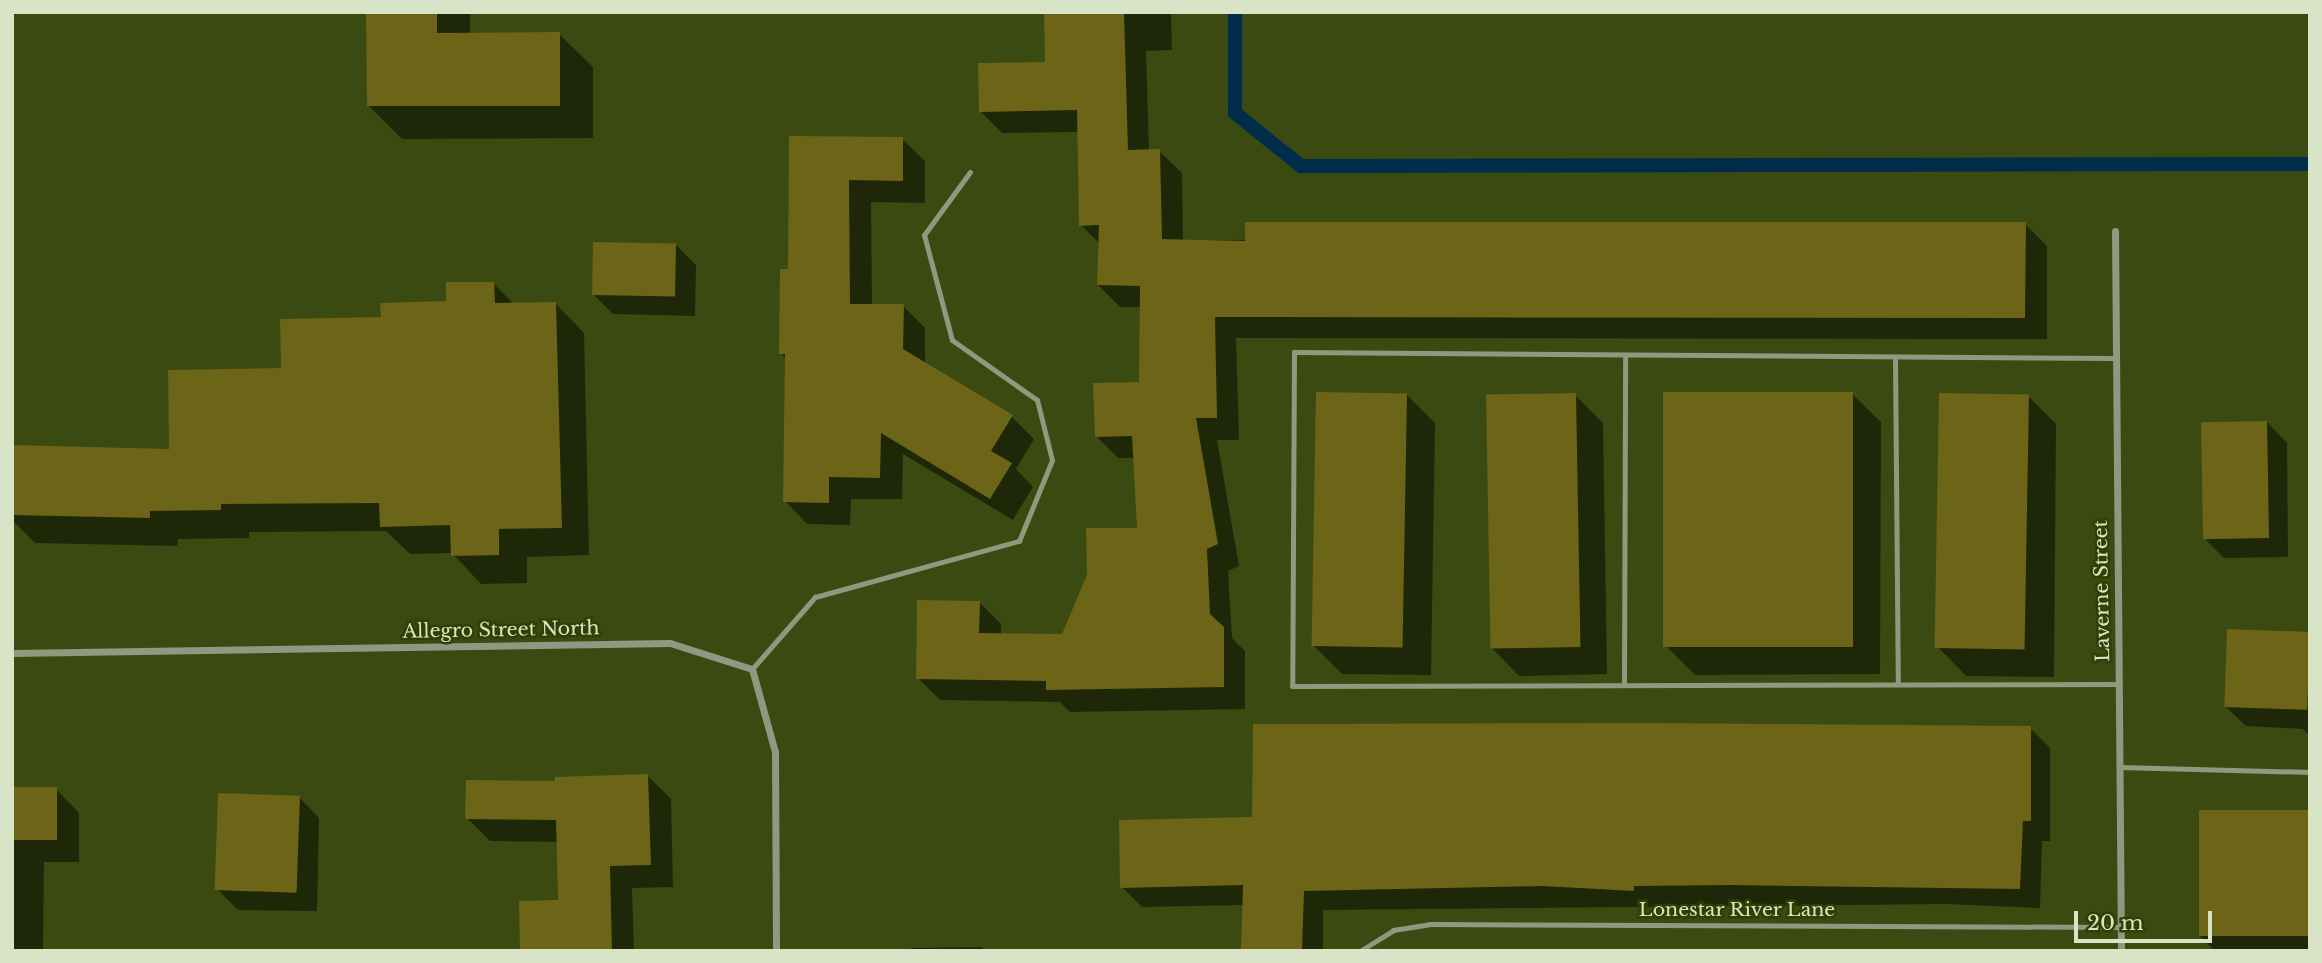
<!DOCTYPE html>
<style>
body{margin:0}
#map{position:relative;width:2322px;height:963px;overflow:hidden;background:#3b4a11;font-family:"Libre Baskerville",serif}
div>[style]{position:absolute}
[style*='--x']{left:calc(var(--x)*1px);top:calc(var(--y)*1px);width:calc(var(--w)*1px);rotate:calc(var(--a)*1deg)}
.shadow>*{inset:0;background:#0007}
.stream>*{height:14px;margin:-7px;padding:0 7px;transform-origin:7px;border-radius:7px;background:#002d4a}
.building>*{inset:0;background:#6c6417;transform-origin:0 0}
.lane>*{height:5px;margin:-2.5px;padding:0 2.5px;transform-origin:2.5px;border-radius:2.5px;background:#909980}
.street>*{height:7px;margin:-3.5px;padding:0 3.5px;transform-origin:3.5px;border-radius:3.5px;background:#909980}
span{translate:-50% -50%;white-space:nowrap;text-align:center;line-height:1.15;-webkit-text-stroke:5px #313f03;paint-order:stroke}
.street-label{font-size:19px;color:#d9e3c6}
.frame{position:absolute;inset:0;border:14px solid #d9e3c6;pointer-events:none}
.scale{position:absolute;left:2074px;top:911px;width:138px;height:32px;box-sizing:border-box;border:4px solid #d9e3c6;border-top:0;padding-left:9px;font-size:21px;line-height:24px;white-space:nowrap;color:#d9e3c6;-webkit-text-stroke:5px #313f03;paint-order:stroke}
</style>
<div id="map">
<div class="shadow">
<i style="clip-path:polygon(368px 12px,470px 12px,470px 34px,559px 34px,593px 67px,593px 138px,402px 139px,369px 106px)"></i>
<i style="clip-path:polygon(1046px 12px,1171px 12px,1172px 50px,1146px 51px,1149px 151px,1159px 151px,1182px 173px,1183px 241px,2025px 224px,2047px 246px,2047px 339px,1236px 338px,1239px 440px,1217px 440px,1239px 566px,1228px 571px,1232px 638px,1245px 651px,1245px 709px,1070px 712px,1060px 702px,940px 700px,918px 678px,979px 602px,1001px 624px,1001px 635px,1063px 636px,1138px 530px,1135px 458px,1118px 458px,1096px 436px,1141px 384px,1142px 307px,1120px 307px,1098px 285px,1100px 244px,1081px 225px,1079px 132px,1002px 133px,980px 111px,1047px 64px)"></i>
<i style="clip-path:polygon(791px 137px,902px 139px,925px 161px,925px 203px,871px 202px,872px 306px,903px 306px,925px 328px,925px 364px,1012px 417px,1034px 439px,1016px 469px,1033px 487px,1013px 520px,903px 454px,902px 499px,851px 499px,850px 525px,807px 524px,785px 501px,786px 359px,781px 353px,790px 270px)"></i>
<i style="clip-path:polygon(676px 245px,696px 265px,695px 316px,613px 314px,593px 294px)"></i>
<i style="clip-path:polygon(493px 283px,515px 305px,556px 304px,584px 333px,589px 555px,527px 557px,527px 583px,481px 584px,452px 553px,410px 554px,386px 531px,249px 532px,249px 538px,178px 539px,177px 546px,35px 543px,12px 520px,12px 447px,171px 451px,283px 370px,382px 319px,448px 303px)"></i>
<i style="clip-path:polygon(1852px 394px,1881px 422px,1880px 674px,1695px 675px,1667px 647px)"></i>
<i style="clip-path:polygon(1407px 395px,1435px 423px,1431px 675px,1342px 674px,1313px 645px)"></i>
<i style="clip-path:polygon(1575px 395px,1603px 423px,1607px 674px,1519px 676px,1491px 647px)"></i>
<i style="clip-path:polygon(2028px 396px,2056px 424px,2054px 677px,1966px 676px,1938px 647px)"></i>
<i style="clip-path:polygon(2267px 422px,2287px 443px,2288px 557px,2224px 558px,2204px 538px)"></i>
<i style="clip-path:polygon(2310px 634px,2310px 736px,2303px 729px,2246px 726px,2225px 706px)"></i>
<i style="clip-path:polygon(2030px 728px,2050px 748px,2050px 841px,2042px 841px,2040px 908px,1947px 904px,1323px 910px,1323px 951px,1244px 951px,1244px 905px,1142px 907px,1122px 887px,1254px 819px)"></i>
<i style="clip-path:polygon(648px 776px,671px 799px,673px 887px,632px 888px,634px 951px,522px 951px,560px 902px,558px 842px,490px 841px,467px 818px,557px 783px)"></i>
<i style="clip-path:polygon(12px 789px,56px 789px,79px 813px,79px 862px,44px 862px,43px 950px,12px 950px)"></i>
<i style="clip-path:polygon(299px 797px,319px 818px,317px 911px,238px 910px,218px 890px)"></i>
<i style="clip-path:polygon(2310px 813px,2310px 951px,2215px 951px,2200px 936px)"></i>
<i style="clip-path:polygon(982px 947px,985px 951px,911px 951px,911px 948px)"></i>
</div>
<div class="stream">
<i style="--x:1235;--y:12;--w:101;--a:90"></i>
<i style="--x:1235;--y:113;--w:85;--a:38.8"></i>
<i style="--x:1301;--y:166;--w:1009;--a:-0.11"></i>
</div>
<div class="building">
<i style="clip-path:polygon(366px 12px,437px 12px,437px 33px,560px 32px,560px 106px,367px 106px)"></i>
<i style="clip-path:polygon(1044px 12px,1124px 12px,1128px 150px,1160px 149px,1162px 239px,1245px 241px,1245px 222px,2026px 222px,2025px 318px,1215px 317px,1217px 418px,1196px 418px,1218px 544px,1207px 549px,1210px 614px,1224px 627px,1224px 687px,1046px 690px,1046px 681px,916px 679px,917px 600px,980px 601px,979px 633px,1062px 634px,1087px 575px,1086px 528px,1137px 528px,1132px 436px,1095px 437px,1093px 383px,1139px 382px,1140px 286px,1097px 285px,1099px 225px,1079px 226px,1077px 110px,979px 112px,978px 63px,1045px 62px)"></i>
<i style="clip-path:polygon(789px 136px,903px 137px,903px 181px,849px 180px,850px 304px,904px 304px,903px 349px,1013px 415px,991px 451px,1012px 463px,990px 499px,881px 433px,880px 478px,829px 477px,829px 503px,783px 502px,785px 354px,779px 354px,780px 269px,788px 269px)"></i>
<i style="left:593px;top:242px;width:83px;height:53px;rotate:1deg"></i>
<i style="clip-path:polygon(446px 282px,494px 282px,495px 303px,556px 302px,562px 528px,499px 529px,499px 555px,451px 556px,450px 525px,380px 527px,379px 503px,221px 504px,221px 510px,150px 511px,150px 518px,12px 515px,12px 445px,169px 449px,168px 370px,281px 368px,280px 319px,381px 317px,380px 303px,446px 301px)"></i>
<i style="left:1316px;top:392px;width:91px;height:254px;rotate:1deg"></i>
<i style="left:1663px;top:392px;width:190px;height:255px"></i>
<i style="left:1576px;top:393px;width:254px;height:90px;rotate:89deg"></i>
<i style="left:1939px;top:393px;width:90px;height:255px;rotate:1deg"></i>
<i style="left:2267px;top:421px;width:117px;height:66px;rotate:89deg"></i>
<i style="left:2227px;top:629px;width:83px;height:78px;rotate:2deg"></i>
<i style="clip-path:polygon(1643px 723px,2031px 726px,2031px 821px,2023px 821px,2020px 889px,1731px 885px,1634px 886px,1634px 891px,1542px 886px,1304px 891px,1302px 951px,1241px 951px,1243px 885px,1120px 888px,1119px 820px,1252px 817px,1253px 724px)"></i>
<i style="clip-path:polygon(648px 774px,651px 865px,610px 866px,612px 951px,520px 951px,519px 901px,558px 900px,556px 820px,465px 819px,466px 780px,555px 781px,555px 777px)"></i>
<i style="left:12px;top:787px;width:45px;height:53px"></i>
<i style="left:218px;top:793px;width:82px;height:97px;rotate:2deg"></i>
<i style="left:2199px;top:810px;width:111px;height:126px"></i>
</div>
<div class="lane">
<i style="--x:1895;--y:358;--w:326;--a:89.5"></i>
<i style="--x:2114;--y:358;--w:820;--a:-179.58"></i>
<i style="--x:1294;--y:352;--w:334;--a:90.3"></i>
<i style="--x:1292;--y:686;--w:826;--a:-0.14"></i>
<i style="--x:752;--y:669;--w:96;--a:-48.8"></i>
<i style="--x:815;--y:597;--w:212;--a:-15.4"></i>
<i style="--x:1019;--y:541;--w:87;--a:-67.8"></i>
<i style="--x:1052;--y:460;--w:62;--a:-104"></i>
<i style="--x:1037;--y:400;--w:104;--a:-144.8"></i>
<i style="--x:952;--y:340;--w:109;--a:-104.9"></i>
<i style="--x:924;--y:235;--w:78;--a:-53.9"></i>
<i style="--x:1624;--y:685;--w:330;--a:-89.8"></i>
<i style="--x:2120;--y:767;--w:190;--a:1.5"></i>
<i style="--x:1360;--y:951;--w:39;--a:-32"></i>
<i style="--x:1393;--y:930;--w:37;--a:-9"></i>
<i style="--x:1430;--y:924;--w:691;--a:0.25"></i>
</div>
<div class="street">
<i style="--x:2115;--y:231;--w:720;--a:89.52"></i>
<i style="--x:12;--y:653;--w:658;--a:-0.87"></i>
<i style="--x:670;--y:643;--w:86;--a:17.6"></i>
<i style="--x:752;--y:669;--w:86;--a:74.5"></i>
<i style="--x:775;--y:752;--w:199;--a:89.7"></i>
</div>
<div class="street-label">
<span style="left:2102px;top:591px;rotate:-91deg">Laverne Street</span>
<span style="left:501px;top:630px;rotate:-1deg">Allegro Street North</span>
<span style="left:1737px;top:910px">Lonestar River Lane</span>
</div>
<div class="frame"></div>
<div class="scale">20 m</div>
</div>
